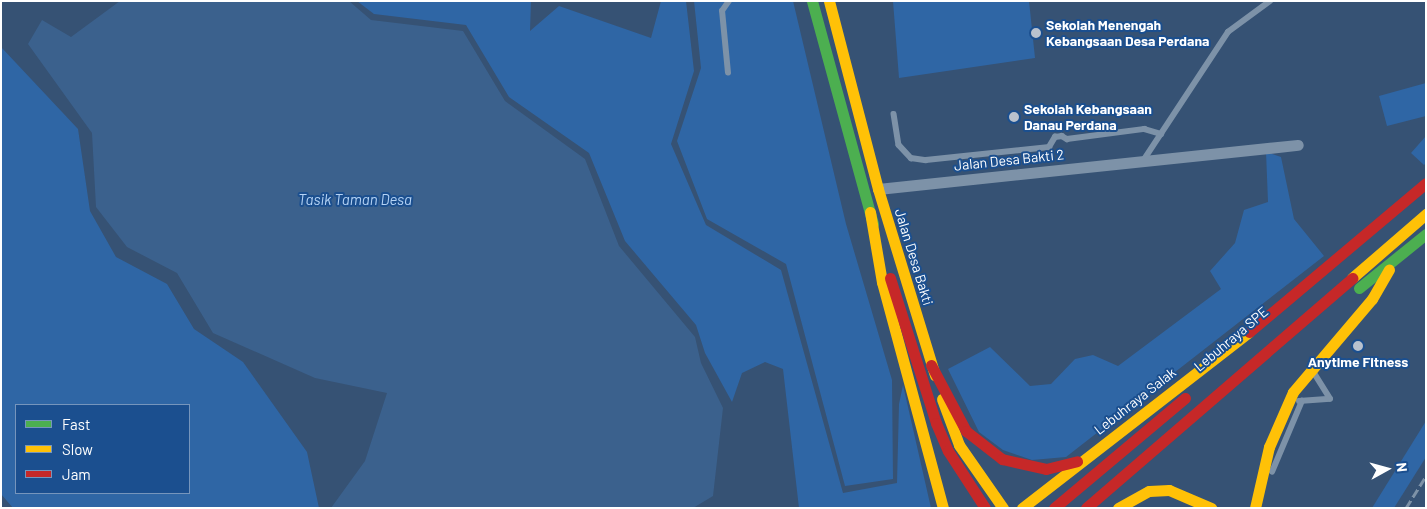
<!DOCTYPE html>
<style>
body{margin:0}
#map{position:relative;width:1427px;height:509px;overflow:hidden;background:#365274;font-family:Barlow,sans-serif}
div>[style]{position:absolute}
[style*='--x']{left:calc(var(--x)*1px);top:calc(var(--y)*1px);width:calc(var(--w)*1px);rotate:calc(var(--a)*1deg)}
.green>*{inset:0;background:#2f66a5}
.water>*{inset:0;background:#3b618d}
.lane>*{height:5.5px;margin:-2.75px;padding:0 2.75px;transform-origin:2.75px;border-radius:2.75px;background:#7d92a8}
.street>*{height:11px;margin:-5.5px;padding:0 5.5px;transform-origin:5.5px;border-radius:5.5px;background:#7d92a8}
.fast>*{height:11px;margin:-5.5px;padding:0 5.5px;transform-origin:5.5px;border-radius:5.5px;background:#4caf50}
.slow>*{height:11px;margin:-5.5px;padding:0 5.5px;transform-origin:5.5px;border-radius:5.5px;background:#ffc107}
.jam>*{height:11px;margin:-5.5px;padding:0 5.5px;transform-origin:5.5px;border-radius:5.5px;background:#c62828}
.rail>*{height:3px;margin-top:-1.5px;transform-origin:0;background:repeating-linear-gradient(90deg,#7e92a7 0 9px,transparent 0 13px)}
.dots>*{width:14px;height:14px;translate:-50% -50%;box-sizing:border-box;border:2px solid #1b4f8f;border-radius:50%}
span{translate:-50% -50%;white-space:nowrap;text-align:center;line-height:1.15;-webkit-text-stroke:4px #1b4f8f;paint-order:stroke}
.poi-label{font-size:14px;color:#fff;font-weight:700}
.left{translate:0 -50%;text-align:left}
.street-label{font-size:14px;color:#fff}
.water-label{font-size:15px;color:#b5d3f5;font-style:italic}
.frame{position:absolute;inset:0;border:2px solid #fff;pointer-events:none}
.legend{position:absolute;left:15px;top:404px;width:175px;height:90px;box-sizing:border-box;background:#1b4f8f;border:1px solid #7695bc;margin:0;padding:6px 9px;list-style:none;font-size:15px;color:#fff}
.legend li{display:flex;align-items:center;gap:10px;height:25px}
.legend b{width:25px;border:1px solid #7695bc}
.north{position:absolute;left:1362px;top:444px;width:50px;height:50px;-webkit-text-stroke:4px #1b4f8f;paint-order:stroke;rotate:83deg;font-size:14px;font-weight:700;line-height:20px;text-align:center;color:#fff}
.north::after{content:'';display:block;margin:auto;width:18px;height:22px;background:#fff;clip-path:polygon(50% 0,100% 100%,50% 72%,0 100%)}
</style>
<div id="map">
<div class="green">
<i style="clip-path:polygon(357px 1px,531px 1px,530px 31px,559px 6px,651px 38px,661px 1px,686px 1px,694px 71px,671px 144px,706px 225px,781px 270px,843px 493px,897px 483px,899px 404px,903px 385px,931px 508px,799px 508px,783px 369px,765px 362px,742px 373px,732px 402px,705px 353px,696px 325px,625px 241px,589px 153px,509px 97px,466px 25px,374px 14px)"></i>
<i style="clip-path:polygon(694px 1px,793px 1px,846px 224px,892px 380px,893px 479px,845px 486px,786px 264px,707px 219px,677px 141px,701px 68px)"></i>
<i style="clip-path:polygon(893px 1px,1029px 1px,1035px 58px,899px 78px)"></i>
<i style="clip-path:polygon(evenodd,1px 47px,78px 129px,90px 211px,116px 257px,167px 284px,194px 329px,243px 362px,307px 452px,319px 508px,13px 508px,1px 494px,1px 47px,189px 405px,189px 493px,16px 493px,16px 405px,189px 405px)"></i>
<i style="clip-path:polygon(1426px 83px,1426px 116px,1387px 126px,1379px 96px)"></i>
<i style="clip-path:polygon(1426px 136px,1426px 163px,1424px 165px,1411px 153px)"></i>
<i style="clip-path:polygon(1266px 152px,1281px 157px,1294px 219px,1324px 256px,1066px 457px,1032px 460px,1003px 450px,979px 432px,948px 369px,990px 347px,1030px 386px,1051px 384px,1075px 359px,1093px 355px,1118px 366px,1221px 289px,1210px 271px,1235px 243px,1244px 210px,1268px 202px)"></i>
<i style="clip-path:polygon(1426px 421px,1426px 457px,1394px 508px,1372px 508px)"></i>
</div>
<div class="water">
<i style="clip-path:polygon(120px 1px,349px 1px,371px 20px,463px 31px,505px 101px,585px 159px,619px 246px,695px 337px,701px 363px,723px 408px,713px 496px,693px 508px,331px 508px,365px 461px,387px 393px,315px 378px,213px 333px,177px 273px,127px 247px,96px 207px,92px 133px,28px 44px,42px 20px,71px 37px)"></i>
</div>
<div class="lane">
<i style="--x:728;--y:73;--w:62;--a:-95.5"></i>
<i style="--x:722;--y:11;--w:12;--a:-55"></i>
<i style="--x:894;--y:114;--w:31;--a:81"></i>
<i style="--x:899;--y:145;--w:18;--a:47"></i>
<i style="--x:911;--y:158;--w:15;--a:8"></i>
<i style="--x:926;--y:160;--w:124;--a:-6"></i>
<i style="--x:1049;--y:147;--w:12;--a:-59"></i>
<i style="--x:1055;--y:137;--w:7;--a:-8"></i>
<i style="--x:1062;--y:136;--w:6;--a:31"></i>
<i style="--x:1067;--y:139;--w:78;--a:-7.4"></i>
<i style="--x:1144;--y:129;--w:18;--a:16"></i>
<i style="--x:1143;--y:161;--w:154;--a:-56.6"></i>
<i style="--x:1228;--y:32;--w:52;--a:-36.4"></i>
<i style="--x:1299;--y:401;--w:31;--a:-4"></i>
<i style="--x:1330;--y:399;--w:31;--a:-122"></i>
<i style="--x:1272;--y:472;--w:77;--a:-67.1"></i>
</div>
<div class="street">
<i style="--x:878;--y:189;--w:422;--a:-6"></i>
</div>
<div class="fast">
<i style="--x:812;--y:1;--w:231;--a:74.7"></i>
<i style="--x:1359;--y:288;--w:86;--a:-38.9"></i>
</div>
<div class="slow">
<i style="--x:829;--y:1;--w:194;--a:75.4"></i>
<i style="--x:878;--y:189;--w:195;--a:73"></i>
<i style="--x:870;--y:212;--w:71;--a:80.3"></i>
<i style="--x:882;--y:282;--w:234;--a:74.9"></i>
<i style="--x:1352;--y:278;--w:98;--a:-40.9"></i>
<i style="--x:942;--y:399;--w:49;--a:69.7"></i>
<i style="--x:959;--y:445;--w:77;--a:55.1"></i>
<i style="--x:1022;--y:508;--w:287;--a:-37.8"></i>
<i style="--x:1118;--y:508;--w:35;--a:-29"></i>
<i style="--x:1149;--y:491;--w:20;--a:-3"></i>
<i style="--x:1169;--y:490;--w:46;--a:23.2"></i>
<i style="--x:1255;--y:508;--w:63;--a:-77.1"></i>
<i style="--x:1269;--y:447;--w:60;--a:-66.4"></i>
<i style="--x:1293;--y:392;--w:122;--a:-49.7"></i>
<i style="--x:1372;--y:299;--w:34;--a:-60"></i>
</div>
<div class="jam">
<i style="--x:890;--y:278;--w:152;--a:72.4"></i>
<i style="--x:936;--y:423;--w:30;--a:67"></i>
<i style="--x:948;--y:451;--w:68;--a:57"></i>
<i style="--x:1249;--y:332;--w:231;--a:-40.1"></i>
<i style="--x:931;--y:365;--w:75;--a:62.1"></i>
<i style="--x:966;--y:431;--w:46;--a:37.9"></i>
<i style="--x:1002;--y:459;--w:45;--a:12.8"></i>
<i style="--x:1046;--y:469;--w:32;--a:-14"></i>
<i style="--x:1054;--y:508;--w:171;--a:-40"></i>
<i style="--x:1086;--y:508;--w:352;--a:-40.8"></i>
</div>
<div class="rail">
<i style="--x:1406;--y:508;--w:38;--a:-58"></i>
</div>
<div class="dots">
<i style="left:1036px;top:33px;background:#b9c2ce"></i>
<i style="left:1014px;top:117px;background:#b9c2ce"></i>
<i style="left:1358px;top:346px;background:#b9c2ce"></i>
</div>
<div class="poi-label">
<span class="left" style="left:1046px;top:33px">Sekolah Menengah<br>Kebangsaan Desa Perdana</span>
<span class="left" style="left:1024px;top:117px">Sekolah Kebangsaan<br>Danau Perdana</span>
<span style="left:1358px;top:362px">Anytime Fitness</span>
</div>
<div class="street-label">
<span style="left:1009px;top:160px;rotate:-6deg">Jalan Desa Bakti 2</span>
<span style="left:914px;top:257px;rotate:73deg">Jalan Desa Bakti</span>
<span style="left:1231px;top:339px;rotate:-40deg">Lebuhraya SPE</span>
<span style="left:1135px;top:401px;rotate:-38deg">Lebuhraya Salak</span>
</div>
<div class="water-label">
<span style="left:355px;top:200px">Tasik Taman Desa</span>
</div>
<div class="frame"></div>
<ul class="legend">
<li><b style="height:6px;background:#4caf50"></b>Fast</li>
<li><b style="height:6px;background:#ffc107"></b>Slow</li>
<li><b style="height:6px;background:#c62828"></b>Jam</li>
</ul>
<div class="north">N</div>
</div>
